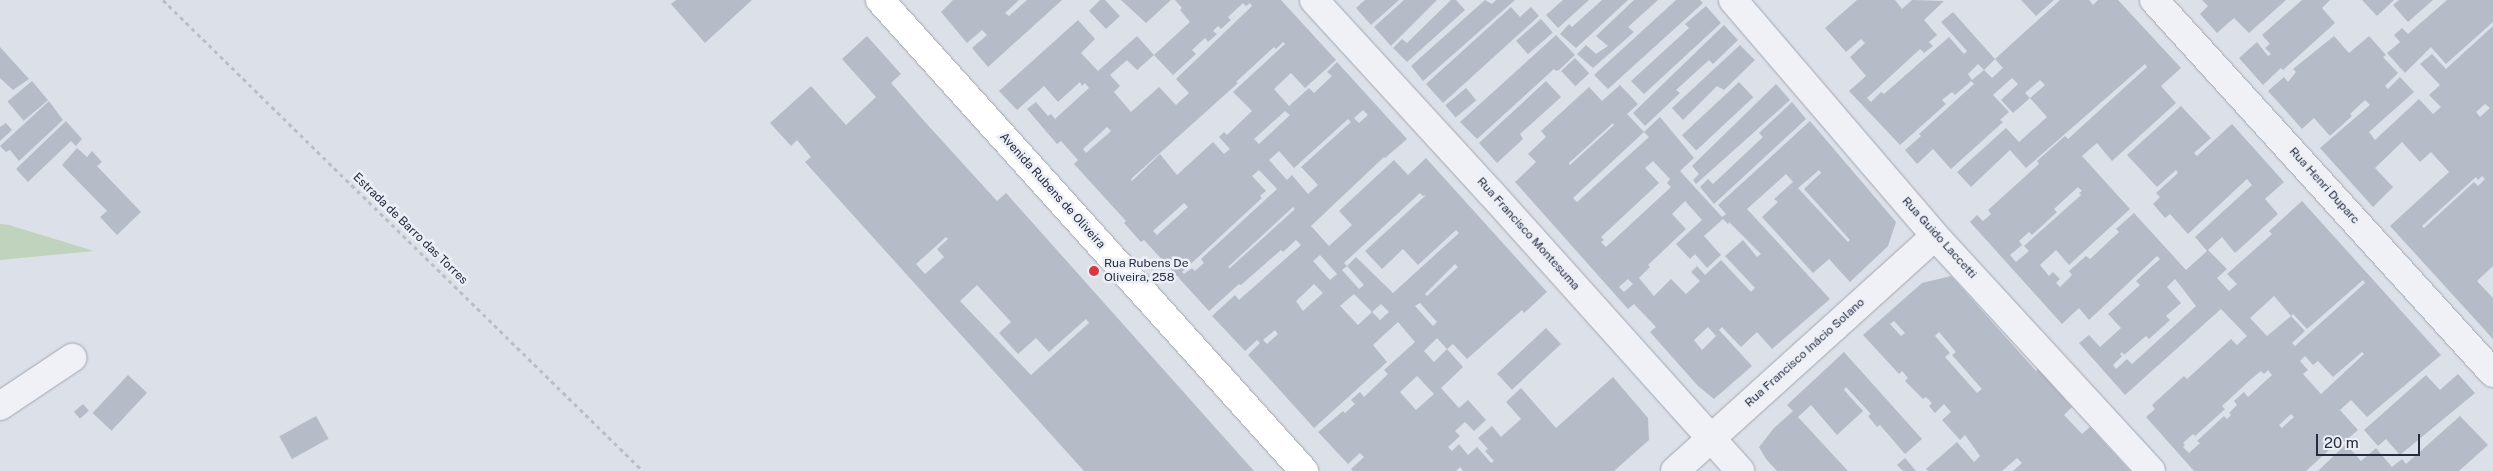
<!DOCTYPE html>
<meta charset="utf-8">
<style>
body{margin:0}
#map{position:relative;width:2493px;height:471px;overflow:hidden;background:#dce0e8;font-family:"Public Sans",sans-serif}
div>[style]{position:absolute}
[style*='--x']{left:calc(var(--x)*1px);top:calc(var(--y)*1px);width:calc(var(--w)*1px);rotate:calc(var(--a)*1deg)}
.green>*{inset:0;background:#c0d3bd}
.building>*{inset:0;background:#b6bbc8;transform-origin:0 0}
.path>*{height:3px;margin-top:-1.5px;transform-origin:0;background:repeating-linear-gradient(90deg,#babec7 0 4px,transparent 0 8px)}
.roads{filter:drop-shadow(0 0 1px #a1a6b2) drop-shadow(0 0 1px #a1a6b2)}
.street>*{height:28px;margin:-14px;padding:0 14px;transform-origin:14px;border-radius:14px;background:#eff1f6}
.secondary>*{height:28px;margin:-14px;padding:0 14px;transform-origin:14px;border-radius:14px;background:#fff}
.dots>*{width:14px;height:14px;translate:-50% -50%;box-sizing:border-box;border:2px solid #eceff6;border-radius:50%}
span{translate:-50% -50%;white-space:nowrap;text-align:center;line-height:1.15;-webkit-text-stroke:5px #eceff6;paint-order:stroke}
.street-label{font-size:12px;color:#252c40}
.poi-label{font-size:12px;color:#252c40}
.left{translate:0 -50%;text-align:left}
.scale{position:absolute;left:2316px;top:434px;width:104px;height:22px;box-sizing:border-box;border:2px solid #252c40;border-top:0;padding-left:6px;font-size:15px;line-height:18px;white-space:nowrap;color:#252c40;-webkit-text-stroke:4px #eceff6;paint-order:stroke}
</style>
<div id="map">
<div class="green">
<i style="clip-path:polygon(0 224px,9px 225px,94px 251px,0 260px)"></i>
</div>
<div class="building">
<i style="clip-path:polygon(676px 0,752px 0,705px 43px,671px 4px)"></i>
<i style="clip-path:polygon(953px 0,1019px 0,1005px 13px,1009px 16px,1027px 0,1062px 0,988px 67px,972px 48px,987px 35px,982px 30px,967px 43px,941px 12px)"></i>
<i style="clip-path:polygon(1100px 0,1105px 0,1120px 16px,1106px 29px,1089px 11px)"></i>
<i style="clip-path:polygon(1121px 0,1171px 0,1146px 23px)"></i>
<i style="clip-path:polygon(evenodd,1175px 0,1281px 0,1336px 60px,1305px 88px,1291px 73px,1274px 89px,1289px 106px,1309px 88px,1314px 93px,1332px 76px,1327px 72px,1337px 62px,1407px 139px,1385px 158px,1384px 157px,1311px 226px,1329px 246px,1352px 225px,1339px 211px,1394px 160px,1408px 175px,1426px 158px,1547px 292px,1524px 313px,1522px 310px,1467px 359px,1453px 344px,1447px 349px,1437px 338px,1424px 351px,1434px 362px,1447px 349px,1463px 367px,1441px 388px,1459px 408px,1468px 400px,1486px 420px,1474px 431px,1465px 422px,1455px 431px,1460px 436px,1448px 447px,1452px 451px,1459px 444px,1468px 455px,1477px 447px,1491px 463px,1494px 461px,1485px 451px,1488px 449px,1478px 438px,1492px 426px,1501px 437px,1521px 419px,1506px 402px,1521px 388px,1556px 428px,1613px 377px,1648px 418px,1649px 440px,1614px 471px,1463px 471px,1460px 467px,1456px 471px,1353px 471px,1351px 469px,1364px 457px,1360px 453px,1348px 464px,1318px 432px,1343px 411px,1345px 413px,1355px 404px,1351px 400px,1360px 392px,1364px 397px,1388px 374px,1384px 370px,1415px 342px,1398px 322px,1373px 345px,1387px 362px,1314px 428px,1248px 355px,1260px 343px,1257px 340px,1245px 351px,1212px 316px,1235px 295px,1239px 300px,1301px 245px,1296px 240px,1283px 252px,1281px 250px,1241px 285px,1239px 284px,1209px 311px,1144px 240px,1141px 242px,1124px 223px,1126px 221px,1074px 164px,1078px 160px,1061px 141px,1057px 144px,1027px 109px,1036px 102px,1048px 116px,1051px 114px,1055px 119px,1089px 88px,1085px 83px,1082px 86px,1080px 82px,1058px 102px,1044px 86px,1017px 110px,999px 91px,1078px 20px,1095px 39px,1081px 53px,1098px 71px,1137px 36px,1154px 55px,1190px 22px,1180px 10px,1182px 8px,1175px 0,1243px 3px,1246px 6px,1250px 3px,1252px 6px,1176px 79px,1189px 93px,1176px 105px,1159px 87px,1131px 112px,1114px 92px,1120px 86px,1110px 75px,1127px 60px,1137px 70px,1154px 55px,1173px 75px,1196px 54px,1192px 50px,1205px 38px,1208px 42px,1217px 34px,1213px 31px,1218px 26px,1221px 29px,1231px 20px,1228px 17px,1243px 3px,1175px 0,1283px 42px,1285px 44px,1233px 92px,1252px 111px,1227px 135px,1224px 132px,1219px 137px,1230px 149px,1224px 154px,1213px 142px,1177px 175px,1160px 154px,1132px 181px,1131px 179px,1238px 83px,1236px 82px,1274px 47px,1276px 49px,1283px 42px,1175px 0,1363px 110px,1368px 115px,1359px 123px,1354px 118px,1363px 110px,1175px 0,1285px 111px,1290px 115px,1259px 144px,1254px 139px,1285px 111px,1175px 0,1348px 119px,1351px 122px,1301px 167px,1318px 185px,1308px 194px,1292px 175px,1287px 180px,1269px 160px,1279px 151px,1294px 168px,1348px 119px,1175px 0,1107px 127px,1111px 131px,1086px 153px,1083px 149px,1107px 127px,1175px 0,1259px 170px,1277px 189px,1201px 259px,1204px 263px,1195px 271px,1192px 268px,1184px 274px,1182px 272px,1262px 198px,1260px 196px,1266px 191px,1252px 176px,1259px 170px,1175px 0,1420px 193px,1423px 196px,1426px 195px,1365px 251px,1382px 269px,1403px 249px,1418px 265px,1456px 230px,1459px 233px,1393px 293px,1356px 257px,1347px 266px,1344px 263px,1420px 193px,1175px 0,1184px 203px,1188px 207px,1157px 235px,1153px 231px,1184px 203px,1175px 0,1293px 207px,1295px 209px,1230px 268px,1228px 267px,1293px 207px,1175px 0,1320px 255px,1337px 274px,1330px 280px,1313px 261px,1320px 255px,1175px 0,1455px 264px,1458px 267px,1427px 296px,1425px 294px,1455px 264px,1175px 0,1347px 266px,1364px 285px,1359px 289px,1342px 270px,1347px 266px,1175px 0,1314px 284px,1323px 293px,1303px 311px,1296px 301px,1314px 284px,1175px 0,1354px 294px,1372px 312px,1358px 325px,1340px 306px,1354px 294px,1175px 0,1420px 303px,1437px 322px,1433px 326px,1415px 306px,1420px 303px,1175px 0,1381px 304px,1389px 312px,1380px 320px,1372px 312px,1381px 304px,1175px 0,1275px 330px,1278px 334px,1267px 344px,1263px 340px,1275px 330px,1175px 0,1417px 376px,1434px 394px,1416px 410px,1400px 392px,1417px 376px)"></i>
<i style="clip-path:polygon(1365px 0,1399px 0,1371px 25px,1356px 8px)"></i>
<i style="clip-path:polygon(1404px 0,1437px 0,1391px 46px,1374px 27px)"></i>
<i style="clip-path:polygon(1451px 0,1456px 0,1465px 10px,1407px 62px,1393px 48px,1402px 39px,1407px 43px)"></i>
<i style="clip-path:polygon(1485px 0,1492px 4px,1496px 0,1515px 0,1423px 81px,1411px 66px)"></i>
<i style="clip-path:polygon(1563px 0,1589px 0,1558px 28px,1546px 15px)"></i>
<i style="clip-path:polygon(1602px 0,1628px 0,1576px 48px,1560px 34px,1569px 24px,1572px 27px)"></i>
<i style="clip-path:polygon(1634px 0,1658px 0,1628px 27px,1634px 32px,1593px 68px,1577px 54px,1586px 45px,1596px 54px,1608px 46px,1596px 36px)"></i>
<i style="clip-path:polygon(1676px 0,1700px 0,1703px 3px,1608px 89px,1594px 75px)"></i>
<i style="clip-path:polygon(evenodd,1857px 0,1895px 0,1902px 9px,1912px 0,1944px 1px,1924px 20px,1937px 35px,1929px 42px,1933px 46px,1924px 53px,1920px 49px,1867px 98px,1871px 102px,1881px 92px,1884px 94px,1949px 37px,1964px 54px,1967px 51px,1941px 22px,1953px 12px,1995px 59px,1984px 70px,1992px 78px,2003px 68px,1995px 59px,2060px 0,2089px 0,2093px 5px,2098px 0,2118px 0,2181px 68px,2161px 86px,2176px 103px,2112px 161px,2097px 143px,2082px 156px,2130px 209px,2069px 265px,2056px 250px,2040px 265px,2049px 276px,2053px 272px,2060px 279px,2056px 283px,2060px 287px,2072px 275px,2069px 271px,2086px 256px,2090px 259px,2119px 232px,2116px 229px,2134px 213px,2186px 270px,2207px 251px,2195px 237px,2252px 185px,2247px 179px,2188px 234px,2170px 214px,2165px 218px,2153px 204px,2160px 197px,2156px 193px,2178px 173px,2176px 170px,2157px 187px,2127px 155px,2181px 106px,2211px 138px,2194px 153px,2197px 156px,2232px 124px,2284px 182px,2265px 199px,2278px 214px,2235px 253px,2222px 237px,2208px 250px,2227px 269px,2217px 278px,2229px 291px,2237px 284px,2227px 274px,2272px 234px,2269px 231px,2302px 201px,2441px 355px,2367px 417px,2351px 400px,2340px 410px,2358px 430px,2344px 442px,2341px 439px,2306px 471px,2194px 471px,2146px 417px,2155px 409px,2152px 405px,2184px 376px,2187px 379px,2231px 339px,2237px 345px,2247px 336px,2221px 309px,2125px 395px,2079px 343px,2089px 335px,2100px 347px,2121px 328px,2108px 314px,2140px 285px,2136px 281px,2160px 259px,2157px 256px,2089px 320px,2079px 308px,2062px 324px,1970px 222px,1977px 215px,1983px 221px,1991px 214px,1988px 210px,2039px 164px,2037px 161px,2065px 136px,2068px 139px,2147px 67px,2145px 64px,2026px 168px,2010px 150px,1971px 187px,1957px 172px,2006px 128px,2019px 142px,2047px 117px,2030px 98px,2045px 85px,2040px 80px,2025px 93px,2030px 98px,2013px 113px,2001px 100px,2018px 84px,2012px 78px,1993px 95px,2009px 112px,2000px 120px,2003px 122px,1951px 169px,1933px 149px,1917px 164px,1905px 150px,1921px 136px,1919px 134px,1974px 84px,1971px 81px,1955px 95px,1952px 92px,1942px 100px,1946px 104px,1900px 145px,1849px 91px,1866px 76px,1850px 57px,1865px 43px,1861px 39px,1846px 52px,1825px 28px,1857px 0,1978px 64px,1984px 70px,1972px 80px,1968px 74px,1978px 64px,1857px 0,2078px 187px,2082px 191px,2079px 193px,2081px 195px,2024px 246px,2029px 251px,2016px 262px,2010px 255px,2022px 245px,2019px 241px,2029px 232px,2032px 235px,2057px 212px,2054px 209px,2078px 187px,1857px 0,2175px 279px,2196px 306px,2132px 364px,2127px 359px,2116px 369px,2113px 365px,2122px 356px,2120px 354px,2122px 352px,2124px 355px,2146px 336px,2149px 339px,2170px 320px,2166px 316px,2181px 303px,2167px 287px,2175px 279px,1857px 0,2363px 280px,2365px 283px,2295px 346px,2292px 343px,2305px 331px,2291px 316px,2267px 336px,2250px 318px,2274px 296px,2291px 316px,2293px 314px,2307px 329px,2363px 280px,1857px 0,2362px 352px,2364px 354px,2321px 394px,2303px 374px,2308px 370px,2300px 361px,2305px 356px,2313px 365px,2318px 361px,2333px 377px,2362px 352px,1857px 0,2268px 370px,2272px 375px,2248px 397px,2244px 392px,2234px 401px,2237px 405px,2229px 413px,2231px 415px,2227px 419px,2224px 416px,2197px 441px,2200px 443px,2189px 453px,2183px 447px,2185px 445px,2183px 443px,2193px 434px,2195px 436px,2225px 409px,2222px 406px,2250px 380px,2261px 371px,2264px 374px,2268px 370px,1857px 0,2291px 414px,2294px 417px,2282px 428px,2279px 425px,2291px 414px)"></i>
<i style="clip-path:polygon(2021px 0,2054px 0,2036px 16px)"></i>
<i style="clip-path:polygon(2202px 0,2286px 0,2249px 33px,2234px 18px,2217px 33px,2200px 14px,2208px 6px)"></i>
<i style="clip-path:polygon(2302px 0,2330px 0,2322px 8px,2335px 23px,2283px 70px,2281px 68px,2263px 85px,2239px 58px,2257px 42px,2268px 56px,2271px 54px,2265px 48px,2270px 44px,2262px 35px)"></i>
<i style="clip-path:polygon(2362px 0,2394px 0,2377px 16px)"></i>
<i style="clip-path:polygon(2399px 0,2433px 0,2408px 22px,2393px 5px)"></i>
<i style="clip-path:polygon(2447px 0,2493px 0,2493px 22px,2446px 64px,2431px 47px,2405px 73px,2387px 53px,2400px 42px,2394px 35px,2402px 28px,2408px 34px)"></i>
<i style="clip-path:polygon(1706px 6px,1721px 23px,1644px 94px,1631px 81px,1689px 28px,1685px 24px)"></i>
<i style="clip-path:polygon(1511px 7px,1520px 17px,1531px 7px,1539px 16px,1443px 103px,1426px 84px)"></i>
<i style="left:1541px;top:19px;width:18px;height:33px;rotate:49deg"></i>
<i style="clip-path:polygon(1724px 25px,1738px 40px,1713px 64px,1709px 60px,1676px 90px,1680px 93px,1645px 126px,1633px 113px)"></i>
<i style="clip-path:polygon(evenodd,2493px 26px,2493px 266px,2477px 281px,2493px 298px,2493px 339px,2390px 226px,2449px 172px,2431px 152px,2420px 162px,2402px 142px,2375px 168px,2393px 187px,2373px 207px,2320px 148px,2370px 105px,2365px 100px,2350px 114px,2352px 116px,2330px 136px,2314px 118px,2302px 129px,2268px 91px,2284px 77px,2288px 82px,2296px 72px,2293px 69px,2334px 36px,2349px 53px,2369px 36px,2386px 55px,2383px 57px,2398px 73px,2385px 86px,2388px 89px,2400px 77px,2414px 92px,2369px 132px,2375px 140px,2419px 99px,2433px 114px,2441px 107px,2429px 95px,2440px 85px,2420px 64px,2432px 54px,2446px 69px,2493px 26px,2485px 104px,2490px 108px,2480px 117px,2476px 112px,2485px 104px,2493px 26px,2482px 176px,2485px 179px,2478px 186px,2474px 182px,2424px 228px,2422px 226px,2476px 177px,2478px 180px,2482px 176px)"></i>
<i style="clip-path:polygon(1556px 35px,1575px 55px,1559px 70px,1556px 71px,1554px 69px,1477px 139px,1460px 122px)"></i>
<i style="clip-path:polygon(evenodd,867px 36px,901px 74px,891px 83px,925px 122px,997px 201px,1006px 193px,1254px 471px,1084px 471px,805px 162px,811px 157px,797px 140px,791px 146px,770px 123px,811px 86px,846px 125px,876px 97px,842px 59px,867px 36px,946px 237px,948px 239px,937px 249px,944px 257px,925px 274px,916px 264px,946px 237px,867px 36px,977px 285px,1011px 322px,999px 333px,1018px 354px,1036px 338px,1049px 352px,1086px 319px,1089px 323px,1031px 375px,960px 301px,977px 285px)"></i>
<i style="clip-path:polygon(1740px 45px,1755px 60px,1724px 90px,1717px 86px,1683px 120px,1672px 108px)"></i>
<i style="clip-path:polygon(0 47px,29px 79px,13px 90px,0 78px)"></i>
<i style="left:1575px;top:58px;width:21px;height:19px;rotate:47deg"></i>
<i style="left:32px;top:81px;width:25px;height:32px;rotate:50deg"></i>
<i style="clip-path:polygon(1546px 81px,1561px 97px,1520px 134px,1523px 139px,1497px 163px,1479px 143px)"></i>
<i style="left:1739px;top:82px;width:21px;height:78px;rotate:47deg"></i>
<i style="clip-path:polygon(1776px 84px,1790px 100px,1696px 184px,1693px 180px,1699px 174px,1692px 166px)"></i>
<i style="clip-path:polygon(evenodd,1620px 85px,1638px 104px,1627px 114px,1644px 132px,1573px 198px,1577px 202px,1649px 137px,1644px 132px,1660px 117px,1694px 158px,1680px 171px,1722px 217px,1726px 214px,1718px 205px,1810px 121px,1896px 222px,1888px 246px,1850px 282px,1829px 259px,1813px 273px,1762px 217px,1778px 202px,1774px 199px,1793px 182px,1786px 174px,1747px 209px,1830px 299px,1772px 349px,1757px 332px,1741px 347px,1722px 327px,1719px 330px,1752px 366px,1714px 399px,1698px 386px,1650px 332px,1656px 327px,1634px 304px,1628px 309px,1515px 182px,1536px 162px,1528px 154px,1546px 137px,1541px 131px,1589px 87px,1602px 101px,1620px 85px,1613px 123px,1614px 125px,1570px 165px,1569px 163px,1613px 123px,1620px 85px,1653px 161px,1670px 179px,1667px 183px,1671px 187px,1606px 247px,1601px 242px,1604px 240px,1601px 237px,1659px 183px,1645px 168px,1653px 161px,1620px 85px,1819px 170px,1821px 173px,1804px 189px,1850px 240px,1848px 242px,1798px 188px,1819px 170px,1620px 85px,1685px 201px,1702px 220px,1676px 244px,1690px 259px,1695px 254px,1707px 268px,1721px 255px,1704px 236px,1723px 219px,1728px 224px,1729px 222px,1761px 254px,1757px 257px,1743px 240px,1725px 256px,1755px 288px,1751px 292px,1721px 260px,1705px 275px,1697px 266px,1691px 272px,1700px 281px,1686px 294px,1671px 279px,1654px 296px,1639px 278px,1650px 267px,1648px 265px,1686px 229px,1672px 214px,1685px 201px,1620px 85px,1628px 279px,1633px 284px,1624px 292px,1619px 287px,1628px 279px,1620px 85px,1708px 327px,1716px 336px,1702px 350px,1694px 340px,1708px 327px)"></i>
<i style="left:1466px;top:88px;width:16px;height:27px;rotate:50deg"></i>
<i style="clip-path:polygon(49px 101px,63px 120px,19px 161px,10px 150px,6px 152px,0 146px)"></i>
<i style="clip-path:polygon(1792px 102px,1806px 119px,1714px 204px,1700px 187px,1708px 179px,1713px 184px,1763px 137px,1759px 133px)"></i>
<i style="clip-path:polygon(66px 121px,82px 139px,76px 146px,71px 141px,28px 182px,16px 169px)"></i>
<i style="clip-path:polygon(6px 123px,12px 130px,0 141px,0 127px)"></i>
<i style="clip-path:polygon(77px 148px,87px 157px,92px 151px,102px 162px,97px 166px,141px 212px,117px 235px,100px 217px,107px 211px,62px 165px)"></i>
<i style="clip-path:polygon(evenodd,1951px 276px,2036px 371px,2038px 369px,2072px 407px,2064px 415px,2082px 434px,2090px 427px,2130px 471px,2013px 471px,2022px 463px,2017px 458px,2002px 471px,1928px 471px,1926px 469px,1957px 442px,1974px 462px,1980px 456px,1965px 435px,1960px 440px,1942px 420px,1951px 412px,1944px 404px,1935px 413px,1929px 406px,1932px 403px,1926px 397px,1923px 399px,1905px 381px,1908px 378px,1902px 371px,1899px 374px,1863px 335px,1922px 283px,1951px 276px,1894px 321px,1905px 333px,1901px 336px,1890px 324px,1894px 321px,1951px 276px,1939px 332px,1956px 352px,1952px 355px,1982px 389px,1977px 393px,1945px 357px,1950px 353px,1935px 336px,1939px 332px)"></i>
<i style="left:1546px;top:328px;width:22px;height:67px;rotate:47deg"></i>
<i style="clip-path:polygon(1844px 352px,1922px 439px,1905px 454px,1880px 425px,1877px 427px,1868px 416px,1871px 414px,1846px 387px,1844px 390px,1863px 411px,1837px 435px,1811px 405px,1798px 417px,1848px 471px,1777px 471px,1766px 459px,1759px 447px,1774px 428px,1793px 411px,1787px 405px)"></i>
<i style="clip-path:polygon(2458px 374px,2475px 393px,2400px 455px,2386px 439px,2378px 446px,2364px 430px,2426px 375px,2440px 390px)"></i>
<i style="left:128px;top:375px;width:26px;height:52px;rotate:43deg"></i>
<i style="left:83px;top:404px;width:9px;height:12px;rotate:49deg"></i>
<i style="left:316px;top:416px;width:26px;height:42px;rotate:61deg"></i>
<i style="clip-path:polygon(2460px 416px,2488px 445px,2459px 471px,2318px 471px,2346px 444px,2361px 461px,2376px 448px,2392px 467px,2402px 459px,2406px 464px)"></i>
<i style="clip-path:polygon(1905px 458px,1916px 471px,1903px 471px,1897px 465px)"></i>
</div>
<div class="path">
<i style="--x:163;--y:0;--w:672;--a:44.46"></i>
</div>
<div class="roads">
<div class="street">
<i style="--x:1314;--y:0;--w:262;--a:47.5"></i>
<i style="--x:1491;--y:193;--w:373;--a:48.1"></i>
<i style="--x:1733;--y:0;--w:311;--a:49.4"></i>
<i style="--x:1935;--y:236;--w:319;--a:47.4"></i>
<i style="--x:2154;--y:0;--w:504;--a:47.73"></i>
<i style="--x:0;--y:406;--w:87;--a:-33.7"></i>
<i style="--x:1675;--y:471;--w:350;--a:-42.1"></i>
</div>
<div class="secondary">
<i style="--x:880;--y:0;--w:634;--a:48.01"></i>
</div>
</div>
<div class="dots">
<i style="left:1094px;top:271px;background:#da3540"></i>
</div>
<div class="street-label">
<span style="left:2324px;top:186px;rotate:48deg">Rua Henri Duparc</span>
<span style="left:1052px;top:191px;rotate:48deg">Avenida Rubens de Oliveira</span>
<span style="left:410px;top:229px;rotate:44deg">Estrada de Barro das Torres</span>
<span style="left:1528px;top:234px;rotate:48deg">Rua Francisco Montesuma</span>
<span style="left:1939px;top:238px;rotate:48deg">Rua Guido Laccetti</span>
<span style="left:1805px;top:353px;rotate:-42deg">Rua Francisco Inácio Solano</span>
</div>
<div class="poi-label">
<span class="left" style="left:1104px;top:271px">Rua Rubens De<br>Oliveira, 258</span>
</div>
<div class="scale">20 m</div>
</div>
